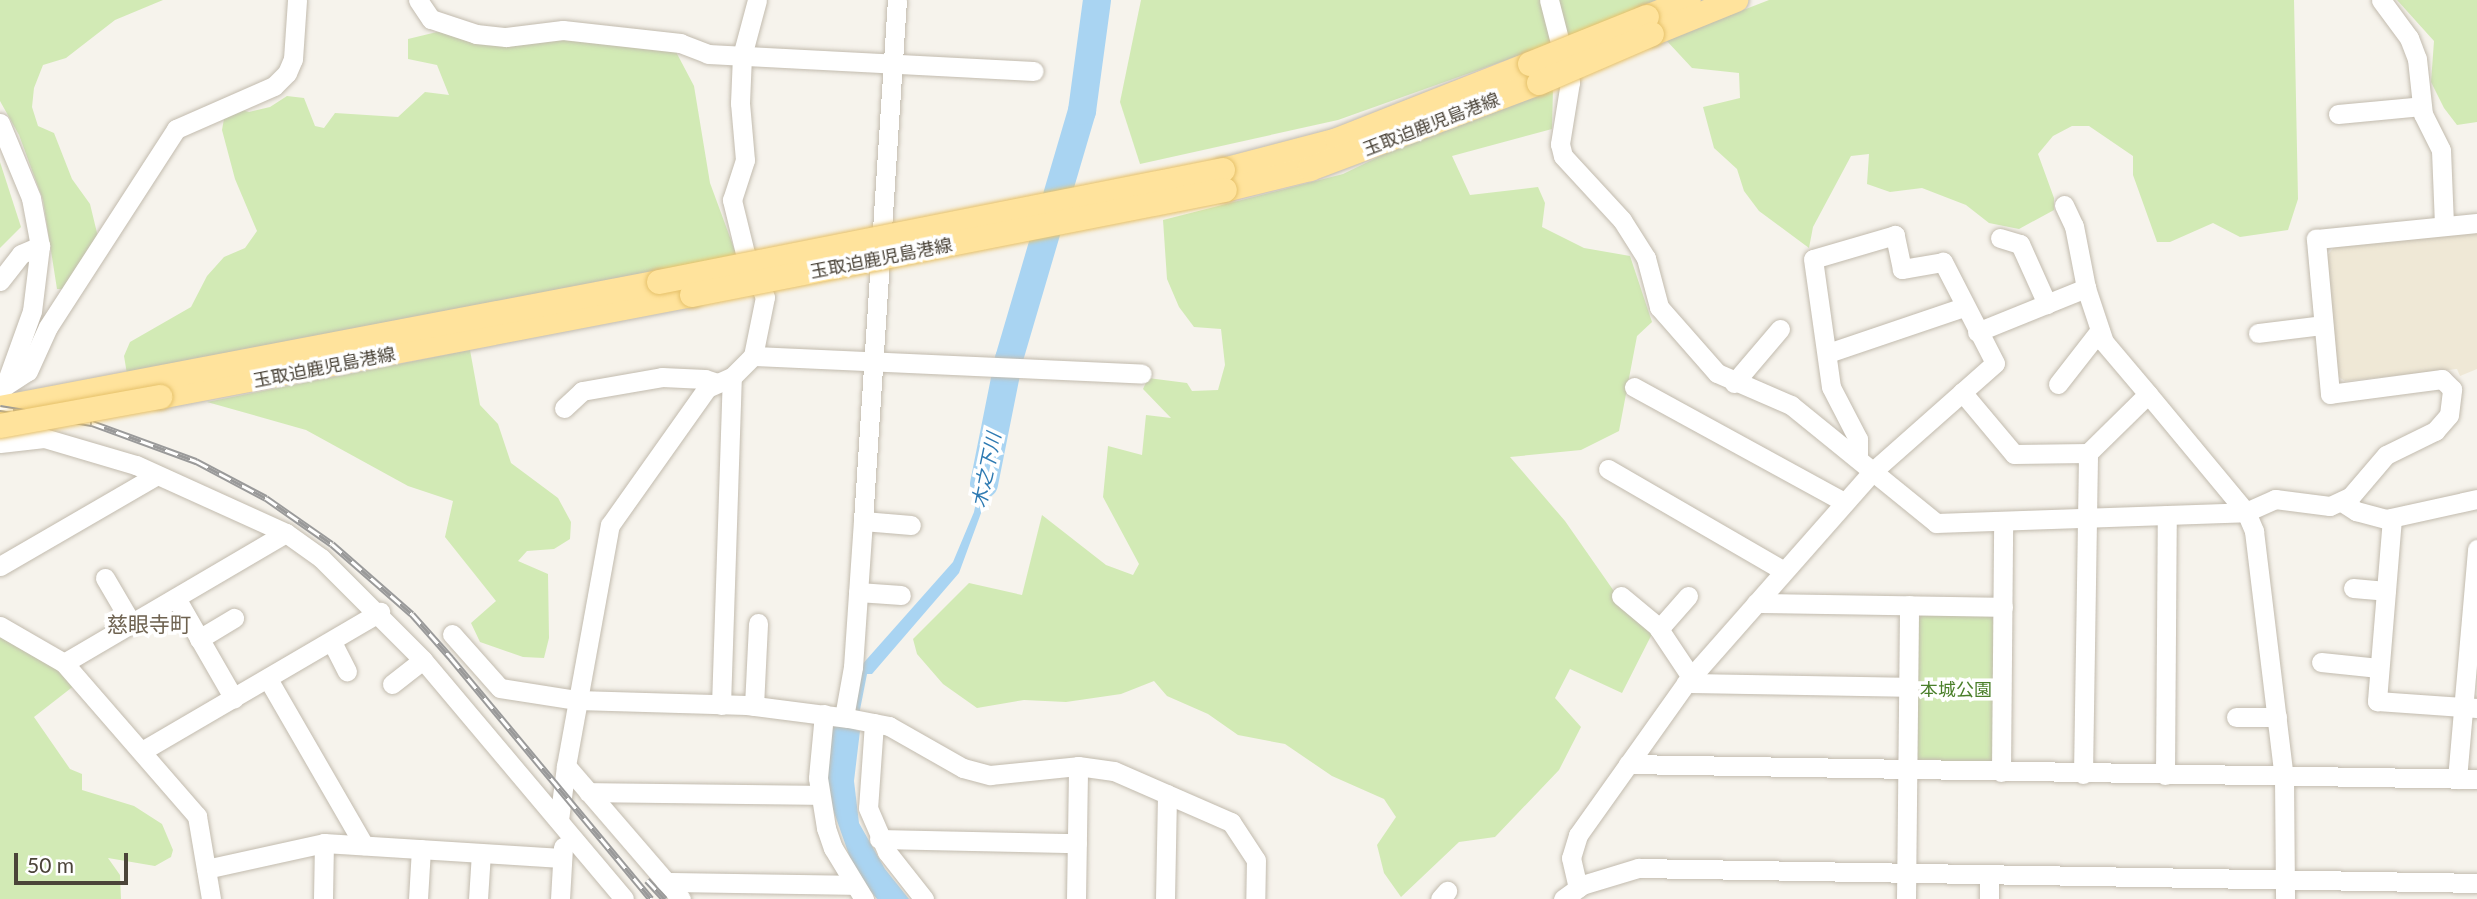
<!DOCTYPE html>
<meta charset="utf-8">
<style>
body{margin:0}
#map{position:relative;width:2477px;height:899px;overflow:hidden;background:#f6f3ec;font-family:Lato,"Noto Sans JP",sans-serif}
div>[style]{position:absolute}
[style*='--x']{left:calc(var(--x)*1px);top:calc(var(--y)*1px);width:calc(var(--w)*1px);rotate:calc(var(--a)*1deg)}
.education>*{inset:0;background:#efe8d6}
.green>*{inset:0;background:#d2eab5}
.water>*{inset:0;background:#a9d4f2}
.river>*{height:28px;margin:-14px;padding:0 14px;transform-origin:14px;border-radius:14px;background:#a9d4f2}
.roads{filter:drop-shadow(0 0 2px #c2bbae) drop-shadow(0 0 2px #c2bbae)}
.minor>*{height:19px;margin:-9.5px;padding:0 9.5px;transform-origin:9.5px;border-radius:9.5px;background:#fff}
.major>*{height:24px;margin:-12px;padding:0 12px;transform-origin:12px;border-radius:12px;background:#ffe39c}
.rail>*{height:7px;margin-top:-3.5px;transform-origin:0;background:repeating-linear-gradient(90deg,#fff 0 13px,#9a9a9a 0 26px);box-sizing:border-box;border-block:2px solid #9a9a9a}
.bridges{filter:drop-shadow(0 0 2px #e6c16a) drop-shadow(0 0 2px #e6c16a)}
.major-bridge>*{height:24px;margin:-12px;padding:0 12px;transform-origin:12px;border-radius:12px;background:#ffe39c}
span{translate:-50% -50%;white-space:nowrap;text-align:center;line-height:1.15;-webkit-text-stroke:7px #fff;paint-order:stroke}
.street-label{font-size:18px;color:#4b4439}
.park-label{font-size:18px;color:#4a7f2a}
.water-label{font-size:19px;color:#2e7ab2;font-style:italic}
.quarter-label{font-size:21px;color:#6e6250}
.scale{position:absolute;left:14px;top:853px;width:114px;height:32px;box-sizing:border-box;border:4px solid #4b4439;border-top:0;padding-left:9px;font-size:21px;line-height:24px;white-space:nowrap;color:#4b4439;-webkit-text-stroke:5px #fff;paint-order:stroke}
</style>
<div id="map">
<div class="education">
<i style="clip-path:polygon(2477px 231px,2477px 369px,2460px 376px,2457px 369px,2345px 381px,2336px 375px,2327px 256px,2335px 246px)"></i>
</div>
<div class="green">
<i style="clip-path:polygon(0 0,163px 0,115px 20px,66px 58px,43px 65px,34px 88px,32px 107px,38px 126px,54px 133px,72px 179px,90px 204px,98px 237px,64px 289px,57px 289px,43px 200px,19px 135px,0 101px)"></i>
<i style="clip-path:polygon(1141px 0,1541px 0,1551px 44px,1338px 120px,1140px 164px,1120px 102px)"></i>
<i style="clip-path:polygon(1555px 0,1660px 0,1565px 40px)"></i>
<i style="clip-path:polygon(1769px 0,2294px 0,2298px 199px,2288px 230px,2240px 237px,2213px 223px,2170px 242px,2157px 242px,2133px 175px,2133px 156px,2089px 126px,2072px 126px,2053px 136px,2038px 154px,2054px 198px,2054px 210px,2019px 229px,1989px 223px,1966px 205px,1922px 188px,1890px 192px,1867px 184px,1869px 154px,1851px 156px,1813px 227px,1809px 248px,1759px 211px,1744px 191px,1737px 169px,1714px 148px,1703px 107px,1740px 98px,1739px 73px,1692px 68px,1666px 40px)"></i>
<i style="clip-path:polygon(2397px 0,2477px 0,2477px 122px,2457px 125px,2444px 108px,2431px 82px,2434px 41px)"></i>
<i style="clip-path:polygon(441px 31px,558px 36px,674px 48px,694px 86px,710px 183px,738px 259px,127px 374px,124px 356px,130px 342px,191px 307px,207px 276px,224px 257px,245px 248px,257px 231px,235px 179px,222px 130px,225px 113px,235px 108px,249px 112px,270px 107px,287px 96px,304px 98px,315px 126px,324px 128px,335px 113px,398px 117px,425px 92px,449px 95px,437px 65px,408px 59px,408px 39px)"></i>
<i style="clip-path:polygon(1553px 88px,1552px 129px,1452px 156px,1470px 195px,1538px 187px,1545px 203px,1542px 227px,1584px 248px,1630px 256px,1652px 322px,1637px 336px,1619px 431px,1581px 450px,1510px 457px,1565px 521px,1618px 597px,1653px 632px,1622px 693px,1570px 669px,1555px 698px,1581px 727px,1559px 770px,1495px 837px,1459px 842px,1401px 897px,1384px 873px,1377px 845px,1396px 817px,1384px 799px,1332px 776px,1285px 744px,1238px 735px,1208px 714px,1167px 696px,1154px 681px,1121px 694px,1066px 702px,1024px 700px,977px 708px,943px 684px,917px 654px,913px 639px,969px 583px,1022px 595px,1042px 515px,1106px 565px,1133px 575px,1139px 564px,1103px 497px,1108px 446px,1142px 455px,1146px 415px,1171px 418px,1143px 389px,1148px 378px,1187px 383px,1192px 391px,1218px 390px,1225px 365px,1221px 329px,1194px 327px,1179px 307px,1167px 279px,1163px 220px,1343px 174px,1399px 147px)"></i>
<i style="clip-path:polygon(0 162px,21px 227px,0 248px)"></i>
<i style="clip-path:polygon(470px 350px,480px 405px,498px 424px,511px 463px,558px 498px,571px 522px,570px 539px,554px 549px,527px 551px,518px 561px,548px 574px,549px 638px,544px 658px,523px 657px,480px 642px,471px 623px,496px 601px,445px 537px,453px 501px,408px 486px,306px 430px,207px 402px)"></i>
<i style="clip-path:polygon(1923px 612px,1990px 614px,1996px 620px,1994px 759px,1987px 764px,1922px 764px,1915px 757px,1918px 620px)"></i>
<i style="clip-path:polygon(0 632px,61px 669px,75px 685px,34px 717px,70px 769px,82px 774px,82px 790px,134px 806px,162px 824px,173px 850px,171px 857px,155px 866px,108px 858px,120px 875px,121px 899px,0 899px)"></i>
</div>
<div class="water">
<i style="clip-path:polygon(988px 446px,993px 448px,984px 505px,959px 573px,872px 674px,867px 674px,856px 730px,860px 731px,854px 781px,859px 823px,885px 869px,909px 899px,877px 899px,855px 872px,829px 798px,825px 775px,833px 725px,846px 728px,859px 668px,953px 562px,974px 512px)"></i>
</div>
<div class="river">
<i style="--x:984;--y:484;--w:127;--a:-78.7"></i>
<i style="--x:1009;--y:359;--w:259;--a:-73.6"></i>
<i style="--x:1082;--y:111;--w:112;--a:-82.3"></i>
</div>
<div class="roads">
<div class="minor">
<i style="--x:418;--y:0;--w:23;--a:56"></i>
<i style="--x:431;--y:19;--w:47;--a:18.4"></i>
<i style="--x:476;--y:34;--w:30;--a:6"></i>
<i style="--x:506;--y:37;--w:57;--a:-7"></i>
<i style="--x:563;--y:30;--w:118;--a:6.3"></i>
<i style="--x:680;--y:43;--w:30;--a:21"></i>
<i style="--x:708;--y:54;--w:326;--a:3"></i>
<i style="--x:1549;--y:0;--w:85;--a:75.6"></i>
<i style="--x:1570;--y:82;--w:63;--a:99.2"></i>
<i style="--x:1560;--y:144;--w:12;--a:76"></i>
<i style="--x:1563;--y:156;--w:87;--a:47.3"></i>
<i style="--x:1622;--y:220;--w:45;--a:57.7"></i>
<i style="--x:1646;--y:258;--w:51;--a:75.1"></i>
<i style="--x:1659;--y:307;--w:88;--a:48.7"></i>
<i style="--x:1717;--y:373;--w:81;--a:23.4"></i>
<i style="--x:1791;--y:405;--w:187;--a:39.1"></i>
<i style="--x:1936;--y:523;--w:310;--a:-2"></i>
<i style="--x:2246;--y:512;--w:21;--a:67"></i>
<i style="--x:2254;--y:531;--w:249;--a:83.1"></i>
<i style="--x:2284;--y:778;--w:121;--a:89.5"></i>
<i style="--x:2381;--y:0;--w:47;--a:53.6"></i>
<i style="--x:2409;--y:38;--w:22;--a:69"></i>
<i style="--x:2417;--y:59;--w:55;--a:83.8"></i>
<i style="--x:2423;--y:114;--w:40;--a:63.4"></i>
<i style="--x:2441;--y:150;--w:76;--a:87.7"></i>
<i style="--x:2338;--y:114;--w:84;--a:-5.4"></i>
<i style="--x:0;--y:123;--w:81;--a:67.5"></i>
<i style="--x:31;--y:198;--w:49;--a:79.4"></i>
<i style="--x:40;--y:246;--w:65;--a:97"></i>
<i style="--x:32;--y:311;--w:80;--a:109.8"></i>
<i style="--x:2064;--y:205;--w:23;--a:65"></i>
<i style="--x:2074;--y:226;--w:63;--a:79"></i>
<i style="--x:2000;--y:238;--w:21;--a:17"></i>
<i style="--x:2020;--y:244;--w:66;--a:65.8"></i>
<i style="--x:0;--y:281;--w:34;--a:-52"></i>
<i style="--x:21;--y:254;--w:21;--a:-23"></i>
<i style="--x:1977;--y:332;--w:118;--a:-22"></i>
<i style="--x:2086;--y:288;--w:57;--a:71.6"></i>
<i style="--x:2104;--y:342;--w:68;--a:49.8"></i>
<i style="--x:2258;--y:333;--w:65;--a:-7"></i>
<i style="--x:1828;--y:353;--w:144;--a:-18.7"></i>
<i style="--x:753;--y:356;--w:389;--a:2.6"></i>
<i style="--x:1734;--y:383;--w:71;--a:-49.6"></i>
<i style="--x:2058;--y:384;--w:68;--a:-52.1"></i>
<i style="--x:1634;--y:387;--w:239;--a:28.7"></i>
<i style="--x:0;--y:389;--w:33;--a:-33"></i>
<i style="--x:28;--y:371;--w:48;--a:-65.6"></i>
<i style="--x:48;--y:327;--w:236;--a:-57.1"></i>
<i style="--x:176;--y:129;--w:107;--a:-23.7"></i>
<i style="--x:274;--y:86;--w:18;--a:-45"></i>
<i style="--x:287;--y:73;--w:15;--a:-67"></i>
<i style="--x:293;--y:59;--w:59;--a:-86.1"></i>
<i style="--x:1962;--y:392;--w:81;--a:50"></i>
<i style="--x:2014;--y:454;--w:74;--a:-0.8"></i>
<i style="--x:2088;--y:453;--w:84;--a:-44.5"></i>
<i style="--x:2148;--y:394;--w:153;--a:50.3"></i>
<i style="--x:2246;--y:512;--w:32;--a:-24"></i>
<i style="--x:2275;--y:499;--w:55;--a:7.3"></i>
<i style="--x:2330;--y:506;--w:23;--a:-25"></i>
<i style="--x:2351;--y:496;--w:54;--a:-49.5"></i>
<i style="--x:2386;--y:455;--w:55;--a:-26.1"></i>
<i style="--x:2435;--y:431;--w:21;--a:-49"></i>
<i style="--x:2449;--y:415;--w:26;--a:-83"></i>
<i style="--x:2452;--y:389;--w:14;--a:-135"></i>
<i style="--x:2442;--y:379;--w:113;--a:172.4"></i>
<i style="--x:2330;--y:394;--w:156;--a:-95.2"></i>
<i style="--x:2316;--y:239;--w:162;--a:-5.7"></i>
<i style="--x:564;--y:408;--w:25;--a:-43"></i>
<i style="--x:582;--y:391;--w:81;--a:-9.9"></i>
<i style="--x:662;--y:377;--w:43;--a:2.7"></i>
<i style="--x:705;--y:379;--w:13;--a:18"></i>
<i style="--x:0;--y:443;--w:44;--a:-6.5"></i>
<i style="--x:44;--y:438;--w:96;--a:16.4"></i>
<i style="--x:136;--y:465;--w:165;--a:24.4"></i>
<i style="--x:286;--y:533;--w:43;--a:35.5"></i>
<i style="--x:321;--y:558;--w:144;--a:45"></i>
<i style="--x:423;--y:660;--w:312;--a:49.9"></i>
<i style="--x:1608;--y:469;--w:203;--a:30.1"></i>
<i style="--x:2342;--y:502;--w:17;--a:33"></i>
<i style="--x:2356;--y:511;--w:31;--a:15"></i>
<i style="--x:2386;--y:519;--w:93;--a:-12.4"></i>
<i style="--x:2392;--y:518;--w:184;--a:94.7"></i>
<i style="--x:2377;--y:701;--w:100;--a:4"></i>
<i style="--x:863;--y:521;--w:48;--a:4.8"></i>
<i style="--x:0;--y:566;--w:181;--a:-30.1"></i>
<i style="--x:105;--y:578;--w:53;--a:59.6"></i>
<i style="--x:2353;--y:588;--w:33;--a:5"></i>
<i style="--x:858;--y:592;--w:43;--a:4"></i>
<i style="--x:1621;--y:596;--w:47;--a:39.8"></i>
<i style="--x:1657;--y:626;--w:61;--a:56.3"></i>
<i style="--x:176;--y:598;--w:116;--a:60.1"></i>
<i style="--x:1756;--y:603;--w:247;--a:0.9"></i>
<i style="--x:0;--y:626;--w:74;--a:30"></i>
<i style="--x:64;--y:663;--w:203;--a:49"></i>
<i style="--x:197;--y:816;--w:84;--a:80.4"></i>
<i style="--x:1659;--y:629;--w:44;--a:-48.7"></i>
<i style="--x:452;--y:634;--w:72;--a:48.4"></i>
<i style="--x:500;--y:688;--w:78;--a:8.9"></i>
<i style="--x:577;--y:700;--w:170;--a:1.7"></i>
<i style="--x:747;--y:705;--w:102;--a:7.3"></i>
<i style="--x:848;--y:718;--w:42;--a:11"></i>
<i style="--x:889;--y:726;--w:85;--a:29.6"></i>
<i style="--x:963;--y:768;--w:28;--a:15"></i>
<i style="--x:990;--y:775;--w:88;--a:-5.8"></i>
<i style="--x:199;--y:639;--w:41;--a:-31"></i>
<i style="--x:332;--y:642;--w:33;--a:63"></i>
<i style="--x:2321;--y:662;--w:58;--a:5.9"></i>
<i style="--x:64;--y:663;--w:257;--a:-30.4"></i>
<i style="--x:268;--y:679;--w:192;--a:60"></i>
<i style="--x:1686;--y:683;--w:222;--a:1"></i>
<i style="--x:392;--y:684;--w:39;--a:-38"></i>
<i style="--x:721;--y:705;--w:328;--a:-88.1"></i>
<i style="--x:754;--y:706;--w:83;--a:-87.2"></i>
<i style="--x:824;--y:714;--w:64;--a:95.4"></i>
<i style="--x:818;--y:778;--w:51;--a:80.9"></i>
<i style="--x:826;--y:828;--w:21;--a:71"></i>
<i style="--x:833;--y:848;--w:60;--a:58.7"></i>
<i style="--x:844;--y:717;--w:51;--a:-79.8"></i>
<i style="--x:853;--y:667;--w:146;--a:-86.1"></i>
<i style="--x:863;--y:521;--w:522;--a:-86.27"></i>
<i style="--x:2236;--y:717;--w:41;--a:0"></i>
<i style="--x:874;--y:723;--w:85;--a:94"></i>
<i style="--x:868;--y:808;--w:48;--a:66.6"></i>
<i style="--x:887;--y:852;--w:60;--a:51.8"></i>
<i style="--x:142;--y:751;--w:276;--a:-30.3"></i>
<i style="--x:1628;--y:764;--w:849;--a:1.01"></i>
<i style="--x:2001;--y:772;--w:250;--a:-89.5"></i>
<i style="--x:2083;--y:774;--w:321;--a:-89.1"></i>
<i style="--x:2165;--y:775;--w:260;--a:-89.6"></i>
<i style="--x:2457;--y:779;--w:231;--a:-85"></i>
<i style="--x:588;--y:792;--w:231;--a:0.7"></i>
<i style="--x:559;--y:820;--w:54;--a:-82.6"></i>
<i style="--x:879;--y:839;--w:198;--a:1.2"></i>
<i style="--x:206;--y:869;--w:121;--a:-12.4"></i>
<i style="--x:324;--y:843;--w:238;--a:3.6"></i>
<i style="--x:665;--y:882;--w:188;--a:0.9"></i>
<i style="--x:1578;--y:888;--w:31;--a:-103"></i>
<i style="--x:1571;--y:858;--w:24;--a:-73"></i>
<i style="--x:1578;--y:835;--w:186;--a:-54.6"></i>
<i style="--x:1686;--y:683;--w:281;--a:-48.6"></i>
<i style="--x:1872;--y:472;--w:164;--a:-41.5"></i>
<i style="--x:1995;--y:363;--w:114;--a:-117.2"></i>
<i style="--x:1943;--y:262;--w:42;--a:170.3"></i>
<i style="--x:1902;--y:269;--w:35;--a:-102"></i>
<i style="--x:1895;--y:235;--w:85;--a:163.7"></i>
<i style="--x:1813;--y:259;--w:129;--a:82"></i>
<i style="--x:1831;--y:387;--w:59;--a:62.6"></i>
<i style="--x:1858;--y:439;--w:20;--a:90"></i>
<i style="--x:323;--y:899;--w:56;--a:-89"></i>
<i style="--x:418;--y:899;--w:50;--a:-86.6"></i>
<i style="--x:478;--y:899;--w:46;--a:-86.3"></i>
<i style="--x:560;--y:899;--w:52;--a:-86.7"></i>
<i style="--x:681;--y:899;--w:176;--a:-130.8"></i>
<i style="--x:566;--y:766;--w:245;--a:-79.7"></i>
<i style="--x:610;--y:525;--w:168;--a:-54.7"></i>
<i style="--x:707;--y:388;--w:27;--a:-24"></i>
<i style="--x:732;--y:377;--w:30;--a:-45"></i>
<i style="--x:753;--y:356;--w:60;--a:-78.5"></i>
<i style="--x:765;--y:297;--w:48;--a:-114.4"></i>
<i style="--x:745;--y:253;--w:55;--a:-103.8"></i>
<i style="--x:732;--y:200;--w:42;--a:-72"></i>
<i style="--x:745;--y:160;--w:57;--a:-95"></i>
<i style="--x:740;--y:103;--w:47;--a:-87.6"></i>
<i style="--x:742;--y:56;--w:58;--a:-75"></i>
<i style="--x:1076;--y:899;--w:133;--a:-89.1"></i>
<i style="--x:1078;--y:766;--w:36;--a:8"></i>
<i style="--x:1114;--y:771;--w:128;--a:23.6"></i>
<i style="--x:1231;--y:822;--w:45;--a:56.7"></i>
<i style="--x:1256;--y:860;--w:39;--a:91"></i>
<i style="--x:1165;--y:899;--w:105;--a:-88.9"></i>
<i style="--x:1440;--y:899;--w:11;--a:-49"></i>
<i style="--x:1563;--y:899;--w:24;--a:-36"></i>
<i style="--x:1582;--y:885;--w:59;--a:-16.9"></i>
<i style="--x:1638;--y:868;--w:839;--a:1.02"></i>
<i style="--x:1906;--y:899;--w:294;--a:-89.4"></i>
<i style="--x:1989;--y:899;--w:24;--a:-90"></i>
</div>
<div class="major">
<i style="--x:1647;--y:17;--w:45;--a:-22"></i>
<i style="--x:1652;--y:34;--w:91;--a:-22"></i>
<i style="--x:1223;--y:170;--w:118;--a:-14.7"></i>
<i style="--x:1337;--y:140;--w:207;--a:-21.5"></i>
<i style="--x:1225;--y:190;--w:88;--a:-13.9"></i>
<i style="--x:1310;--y:169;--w:245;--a:-20.6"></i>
<i style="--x:160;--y:397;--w:542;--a:-10.85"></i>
<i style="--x:0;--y:408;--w:671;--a:-10.82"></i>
</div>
</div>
<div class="rail">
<i style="--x:0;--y:408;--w:93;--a:9.3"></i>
<i style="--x:92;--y:423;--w:111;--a:20.1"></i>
<i style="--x:196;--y:461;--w:79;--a:27.9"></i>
<i style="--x:266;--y:498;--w:80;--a:34.9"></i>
<i style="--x:332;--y:544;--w:106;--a:41.2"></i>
<i style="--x:412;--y:614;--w:59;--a:48.4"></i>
<i style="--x:451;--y:658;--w:313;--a:50.3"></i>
<i style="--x:647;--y:880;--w:26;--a:47"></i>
</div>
<div class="bridges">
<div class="major-bridge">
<i style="--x:1530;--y:64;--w:126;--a:-21.9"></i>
<i style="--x:1539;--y:83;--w:123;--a:-23.4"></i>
<i style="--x:659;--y:282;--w:575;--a:-11.23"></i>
<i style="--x:692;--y:295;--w:543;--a:-11.14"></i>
<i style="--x:0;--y:426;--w:163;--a:-10.3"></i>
</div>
</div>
<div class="street-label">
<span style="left:1431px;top:124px;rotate:-21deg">玉取迫鹿児島港線</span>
<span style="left:881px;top:258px;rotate:-11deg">玉取迫鹿児島港線</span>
<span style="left:324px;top:367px;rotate:-11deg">玉取迫鹿児島港線</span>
</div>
<div class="park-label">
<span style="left:1956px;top:689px">本城公園</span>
</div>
<div class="water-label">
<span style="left:986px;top:470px;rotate:-78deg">木之下川</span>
</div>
<div class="quarter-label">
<span style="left:149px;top:624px">慈眼寺町</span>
</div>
<div class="scale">50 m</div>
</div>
